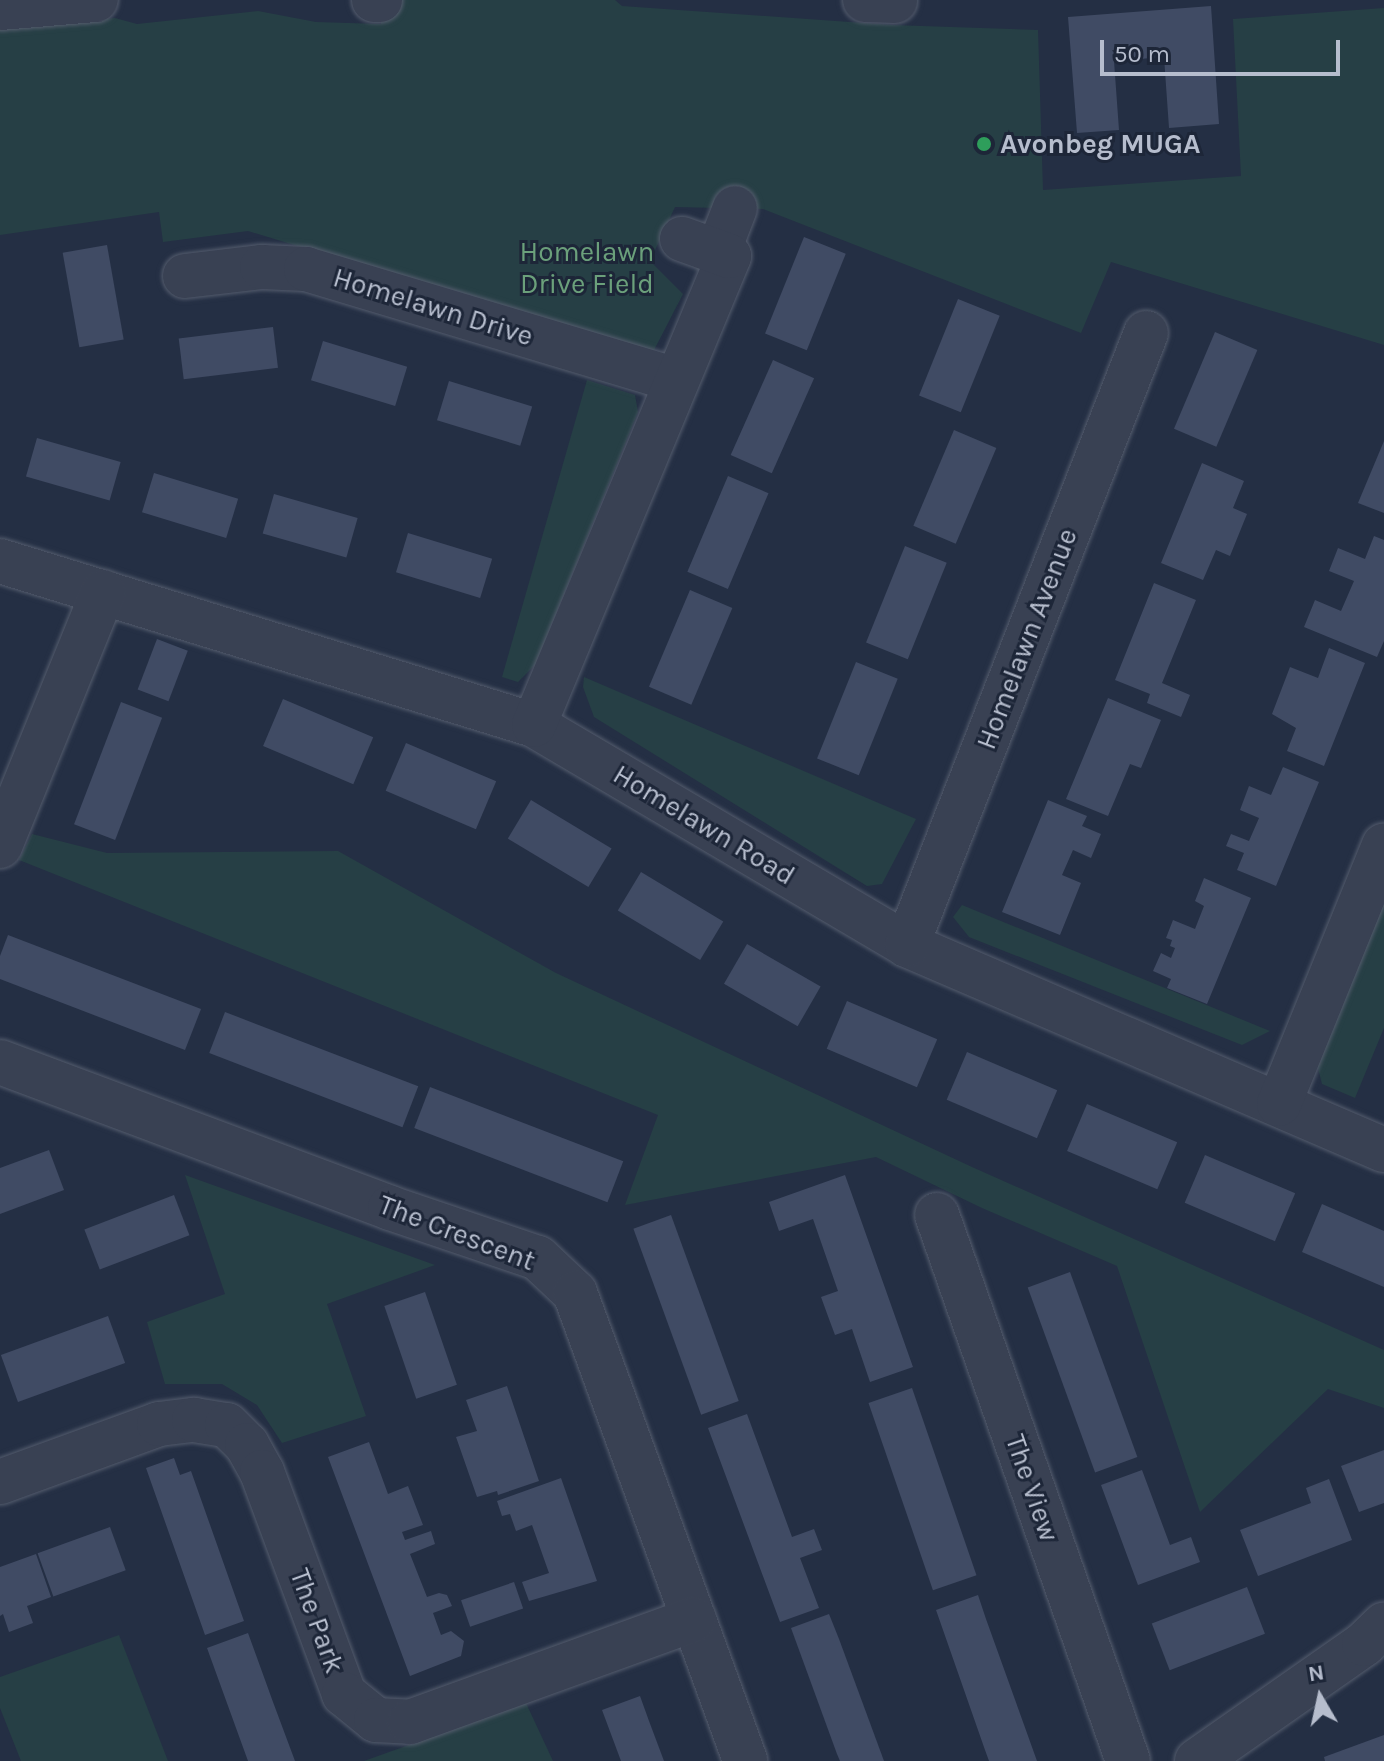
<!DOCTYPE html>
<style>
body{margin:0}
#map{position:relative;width:1384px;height:1761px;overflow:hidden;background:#242f44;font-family:Karla,sans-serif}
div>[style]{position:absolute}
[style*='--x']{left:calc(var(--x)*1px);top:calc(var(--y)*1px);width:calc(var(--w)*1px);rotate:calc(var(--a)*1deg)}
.green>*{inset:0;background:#263f45}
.building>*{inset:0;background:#404b64;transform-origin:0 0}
.roads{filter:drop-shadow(0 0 2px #545c6d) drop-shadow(0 0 2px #545c6d)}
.minor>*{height:44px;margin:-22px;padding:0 22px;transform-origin:22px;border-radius:22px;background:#394153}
.dots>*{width:22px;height:22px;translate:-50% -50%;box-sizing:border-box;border:4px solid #1d2638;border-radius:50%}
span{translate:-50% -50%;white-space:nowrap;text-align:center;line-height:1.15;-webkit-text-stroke:6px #1d2638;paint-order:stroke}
.poi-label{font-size:28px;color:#b6bdcd;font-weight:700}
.left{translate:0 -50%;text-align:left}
.park-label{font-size:28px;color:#6ba07b}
.street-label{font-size:28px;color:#b6bdcd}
.north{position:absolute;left:1280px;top:1657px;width:80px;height:80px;-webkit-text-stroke:6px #1d2638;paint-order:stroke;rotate:351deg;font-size:22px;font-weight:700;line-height:32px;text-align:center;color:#b6bdcd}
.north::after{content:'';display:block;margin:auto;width:28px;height:36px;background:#b6bdcd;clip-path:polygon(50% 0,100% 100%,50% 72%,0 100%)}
.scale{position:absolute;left:1100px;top:40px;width:240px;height:36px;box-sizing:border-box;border:4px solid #b6bdcd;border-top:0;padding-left:10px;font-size:24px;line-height:28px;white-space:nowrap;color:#b6bdcd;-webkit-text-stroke:6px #1d2638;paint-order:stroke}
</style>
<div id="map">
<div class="green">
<i style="clip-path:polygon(386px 0,615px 0,622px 6px,892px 25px,1038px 30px,1043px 190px,1241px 176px,1233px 19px,1384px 8px,1384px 345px,1111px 262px,1081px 333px,763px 209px,675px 207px,650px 261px,683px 294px,652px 354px,248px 231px,163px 242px,159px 212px,0 235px,0 29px,115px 18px,137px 24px,258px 11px,316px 22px,381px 24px,382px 1px)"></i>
<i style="clip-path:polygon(587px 380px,635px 395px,638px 412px,535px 665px,518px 682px,502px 677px)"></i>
<i style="clip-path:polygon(584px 677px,916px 819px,882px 884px,867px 886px,594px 717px,583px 687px)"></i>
<i style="clip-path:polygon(32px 834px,107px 853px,338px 851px,556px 973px,972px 1167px,1384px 1350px,1384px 1408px,1328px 1389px,1200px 1512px,1117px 1266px,982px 1208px,876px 1157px,625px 1205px,658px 1115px,19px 860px)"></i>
<i style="clip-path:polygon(1384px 899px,1384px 1028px,1355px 1098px,1322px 1084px,1317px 1064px)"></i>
<i style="clip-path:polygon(962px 905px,1270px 1031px,1242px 1045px,969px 937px,953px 917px)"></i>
<i style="clip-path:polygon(185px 1175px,435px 1265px,327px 1304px,366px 1416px,282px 1443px,257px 1405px,222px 1384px,165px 1384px,147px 1322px,225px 1294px)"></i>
<i style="clip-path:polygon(119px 1635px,168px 1761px,21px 1761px,0 1708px,0 1677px)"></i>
<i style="clip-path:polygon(526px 1703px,553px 1761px,364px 1761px)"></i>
</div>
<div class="building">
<i style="clip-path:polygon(1211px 6px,1219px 124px,1169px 128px,1164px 57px,1114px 61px,1119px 130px,1077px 133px,1068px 17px)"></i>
<i style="left:804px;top:237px;width:45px;height:104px;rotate:22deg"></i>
<i style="left:107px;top:245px;width:96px;height:45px;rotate:80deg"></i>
<i style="left:958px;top:299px;width:45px;height:104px;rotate:22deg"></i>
<i style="left:273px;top:327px;width:41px;height:95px;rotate:83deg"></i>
<i style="left:1215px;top:332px;width:46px;height:105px;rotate:23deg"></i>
<i style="left:323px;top:341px;width:88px;height:41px;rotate:17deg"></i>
<i style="left:773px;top:360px;width:45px;height:104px;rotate:24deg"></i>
<i style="left:449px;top:381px;width:87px;height:41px;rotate:17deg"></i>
<i style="left:954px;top:430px;width:46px;height:104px;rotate:23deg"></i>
<i style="left:37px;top:438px;width:87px;height:40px;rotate:16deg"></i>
<i style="clip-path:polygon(1384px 441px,1384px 513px,1358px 503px)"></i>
<i style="clip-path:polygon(1202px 463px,1244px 481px,1233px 508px,1247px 514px,1230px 556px,1216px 550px,1203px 580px,1161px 563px)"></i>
<i style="left:154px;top:473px;width:88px;height:41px;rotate:17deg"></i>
<i style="left:728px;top:476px;width:44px;height:104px;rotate:23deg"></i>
<i style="left:274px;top:494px;width:87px;height:41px;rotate:16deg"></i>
<i style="left:408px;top:533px;width:88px;height:41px;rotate:17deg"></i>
<i style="clip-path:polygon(1374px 536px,1384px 540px,1384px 641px,1377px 657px,1304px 627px,1315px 600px,1341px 611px,1354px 581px,1329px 571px,1338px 548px,1365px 559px)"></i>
<i style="left:905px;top:546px;width:45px;height:104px;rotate:22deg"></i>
<i style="clip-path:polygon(1154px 583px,1196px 600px,1162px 683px,1190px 695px,1181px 717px,1147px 703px,1150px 694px,1115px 680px)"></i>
<i style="left:690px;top:590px;width:46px;height:105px;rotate:23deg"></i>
<i style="left:157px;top:639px;width:33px;height:54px;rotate:21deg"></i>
<i style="clip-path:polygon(1329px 648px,1365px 663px,1324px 766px,1287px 751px,1296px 728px,1272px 714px,1290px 667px,1318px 678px)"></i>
<i style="left:856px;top:662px;width:45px;height:104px;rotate:22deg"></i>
<i style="clip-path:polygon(1108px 698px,1161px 720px,1141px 768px,1130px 764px,1108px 816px,1066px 799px)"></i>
<i style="left:283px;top:699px;width:98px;height:51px;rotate:23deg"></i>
<i style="left:121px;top:702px;width:44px;height:131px;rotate:21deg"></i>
<i style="left:406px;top:743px;width:98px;height:52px;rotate:23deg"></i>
<i style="clip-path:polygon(1283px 767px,1319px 782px,1276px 886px,1237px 870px,1244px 853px,1226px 846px,1231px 834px,1249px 841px,1259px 818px,1240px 810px,1249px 786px,1271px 795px)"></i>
<i style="left:531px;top:800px;width:94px;height:45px;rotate:31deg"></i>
<i style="clip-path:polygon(1048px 800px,1087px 816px,1082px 826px,1101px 834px,1091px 858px,1073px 850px,1062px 875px,1081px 883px,1060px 935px,1002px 912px)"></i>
<i style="left:641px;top:872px;width:96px;height:45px;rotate:31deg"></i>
<i style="clip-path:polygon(1204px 878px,1251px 898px,1207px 1004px,1167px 988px,1171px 979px,1153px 971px,1161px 953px,1171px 958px,1175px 948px,1170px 946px,1172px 940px,1166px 938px,1173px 920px,1195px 929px,1204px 906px,1195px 901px)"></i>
<i style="clip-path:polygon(8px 935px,201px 1009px,185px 1050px,0 979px,0 956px)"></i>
<i style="left:747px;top:944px;width:85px;height:46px;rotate:30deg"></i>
<i style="left:847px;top:1001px;width:98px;height:52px;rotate:23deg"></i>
<i style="left:225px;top:1012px;width:207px;height:44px;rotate:21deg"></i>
<i style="left:967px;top:1052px;width:98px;height:52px;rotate:23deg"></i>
<i style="left:430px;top:1087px;width:207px;height:44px;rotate:21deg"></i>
<i style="left:1087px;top:1104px;width:98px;height:51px;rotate:23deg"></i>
<i style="clip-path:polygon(49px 1150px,64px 1190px,0 1214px,0 1168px)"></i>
<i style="left:1205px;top:1155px;width:98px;height:52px;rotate:23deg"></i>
<i style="clip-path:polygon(845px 1175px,913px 1367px,870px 1382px,852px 1329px,835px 1335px,829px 1319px,821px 1297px,838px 1291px,813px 1219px,779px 1231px,769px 1202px)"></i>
<i style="left:174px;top:1195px;width:43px;height:96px;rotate:69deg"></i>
<i style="clip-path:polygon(1322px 1204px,1384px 1231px,1384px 1287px,1302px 1252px)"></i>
<i style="left:671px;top:1215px;width:198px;height:40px;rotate:70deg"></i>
<i style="left:1070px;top:1272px;width:197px;height:45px;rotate:70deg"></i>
<i style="left:425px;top:1292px;width:98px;height:43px;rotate:71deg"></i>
<i style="left:108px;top:1316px;width:50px;height:114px;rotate:70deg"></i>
<i style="clip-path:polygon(507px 1386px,539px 1481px,498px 1495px,497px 1491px,477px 1497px,456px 1437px,477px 1431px,466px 1400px)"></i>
<i style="left:912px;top:1388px;width:198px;height:46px;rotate:71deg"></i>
<i style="clip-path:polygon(747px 1414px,792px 1537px,814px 1529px,822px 1550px,800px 1558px,819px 1608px,780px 1622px,708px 1428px)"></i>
<i style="clip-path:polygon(369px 1442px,388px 1494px,408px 1486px,423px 1525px,402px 1532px,405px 1540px,431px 1531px,435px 1544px,410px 1554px,427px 1597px,439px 1593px,447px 1595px,452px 1606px,433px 1613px,441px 1635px,451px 1631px,464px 1641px,461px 1656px,410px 1676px,328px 1457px)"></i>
<i style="clip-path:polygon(1384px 1450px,1384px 1503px,1359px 1512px,1341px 1466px)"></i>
<i style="clip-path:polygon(174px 1458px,180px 1475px,191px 1471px,244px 1621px,205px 1635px,146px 1468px)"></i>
<i style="clip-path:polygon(1142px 1470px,1170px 1545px,1191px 1537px,1200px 1562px,1138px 1585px,1101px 1485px)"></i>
<i style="clip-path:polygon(561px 1478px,597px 1581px,529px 1601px,522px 1582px,549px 1573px,532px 1525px,516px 1531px,510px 1514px,502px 1516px,497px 1501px)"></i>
<i style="clip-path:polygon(1329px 1479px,1352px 1540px,1258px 1576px,1240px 1530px,1311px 1503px,1306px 1488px)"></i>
<i style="left:110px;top:1527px;width:46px;height:77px;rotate:70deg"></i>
<i style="clip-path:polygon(36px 1554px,51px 1597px,27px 1606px,33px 1623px,9px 1632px,3px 1614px,0 1616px,0 1567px)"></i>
<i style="left:514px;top:1582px;width:28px;height:56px;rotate:71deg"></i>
<i style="left:1247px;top:1587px;width:50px;height:102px;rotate:69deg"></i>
<i style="clip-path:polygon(978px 1595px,986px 1619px,1037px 1761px,989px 1761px,985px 1750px,936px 1610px)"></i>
<i style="clip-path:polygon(829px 1614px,839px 1639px,884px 1761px,840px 1761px,837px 1754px,791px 1628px)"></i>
<i style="clip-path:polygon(248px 1633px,273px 1702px,295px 1761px,248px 1761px,240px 1739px,207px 1648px)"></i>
<i style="clip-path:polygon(640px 1696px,649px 1721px,664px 1761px,621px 1761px,602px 1710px)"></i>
<i style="clip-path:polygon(1384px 1735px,1384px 1761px,1325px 1761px,1324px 1757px)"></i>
</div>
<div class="roads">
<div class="minor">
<i style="--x:374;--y:0;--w:6;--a:0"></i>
<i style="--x:865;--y:0;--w:30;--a:2"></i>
<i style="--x:0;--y:8;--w:96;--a:-4.8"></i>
<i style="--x:718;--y:252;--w:47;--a:-68.9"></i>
<i style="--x:185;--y:276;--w:78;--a:-6.7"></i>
<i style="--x:262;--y:267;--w:44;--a:2.6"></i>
<i style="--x:306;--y:269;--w:385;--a:16.7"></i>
<i style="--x:0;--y:561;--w:559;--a:17.07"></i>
<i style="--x:534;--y:725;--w:433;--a:30.5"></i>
<i style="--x:907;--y:945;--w:519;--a:23.26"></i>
<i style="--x:534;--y:725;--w:508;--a:-67.42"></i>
<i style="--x:729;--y:256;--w:50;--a:-160.1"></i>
<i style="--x:0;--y:846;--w:274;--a:-67.9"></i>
<i style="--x:907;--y:945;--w:657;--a:-68.67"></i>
<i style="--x:0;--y:1062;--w:416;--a:20.5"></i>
<i style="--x:390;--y:1208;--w:156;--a:18.7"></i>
<i style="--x:538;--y:1258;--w:51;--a:43.4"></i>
<i style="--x:575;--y:1293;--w:498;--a:70"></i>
<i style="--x:1279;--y:1104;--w:279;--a:-67.9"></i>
<i style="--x:937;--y:1215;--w:578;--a:70.72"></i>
<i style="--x:0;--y:1482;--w:169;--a:-20"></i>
<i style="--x:159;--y:1424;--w:35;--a:-7"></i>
<i style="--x:194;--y:1420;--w:33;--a:9"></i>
<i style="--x:227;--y:1425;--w:28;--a:45"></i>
<i style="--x:247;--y:1445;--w:31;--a:61"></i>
<i style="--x:262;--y:1472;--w:237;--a:69.7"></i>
<i style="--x:344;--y:1694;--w:41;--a:39.1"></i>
<i style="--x:376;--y:1720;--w:34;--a:3"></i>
<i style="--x:410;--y:1722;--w:302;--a:-19.9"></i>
<i style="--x:1197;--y:1761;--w:204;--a:-35"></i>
<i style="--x:1364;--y:1644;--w:28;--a:-44"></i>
</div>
</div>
<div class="dots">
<i style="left:984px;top:144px;background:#2e9e5b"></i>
</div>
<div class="poi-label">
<span class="left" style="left:1000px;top:144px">Avonbeg MUGA</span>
</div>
<div class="park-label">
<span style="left:587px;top:268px">Homelawn<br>Drive Field</span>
</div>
<div class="street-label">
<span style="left:433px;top:307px;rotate:17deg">Homelawn Drive</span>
<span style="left:1027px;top:639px;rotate:-69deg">Homelawn Avenue</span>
<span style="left:704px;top:825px;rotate:31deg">Homelawn Road</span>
<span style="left:457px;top:1233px;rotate:21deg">The Crescent</span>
<span style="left:1032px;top:1488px;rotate:71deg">The View</span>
<span style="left:317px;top:1621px;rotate:70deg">The Park</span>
</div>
<div class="north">N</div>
<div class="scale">50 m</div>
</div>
